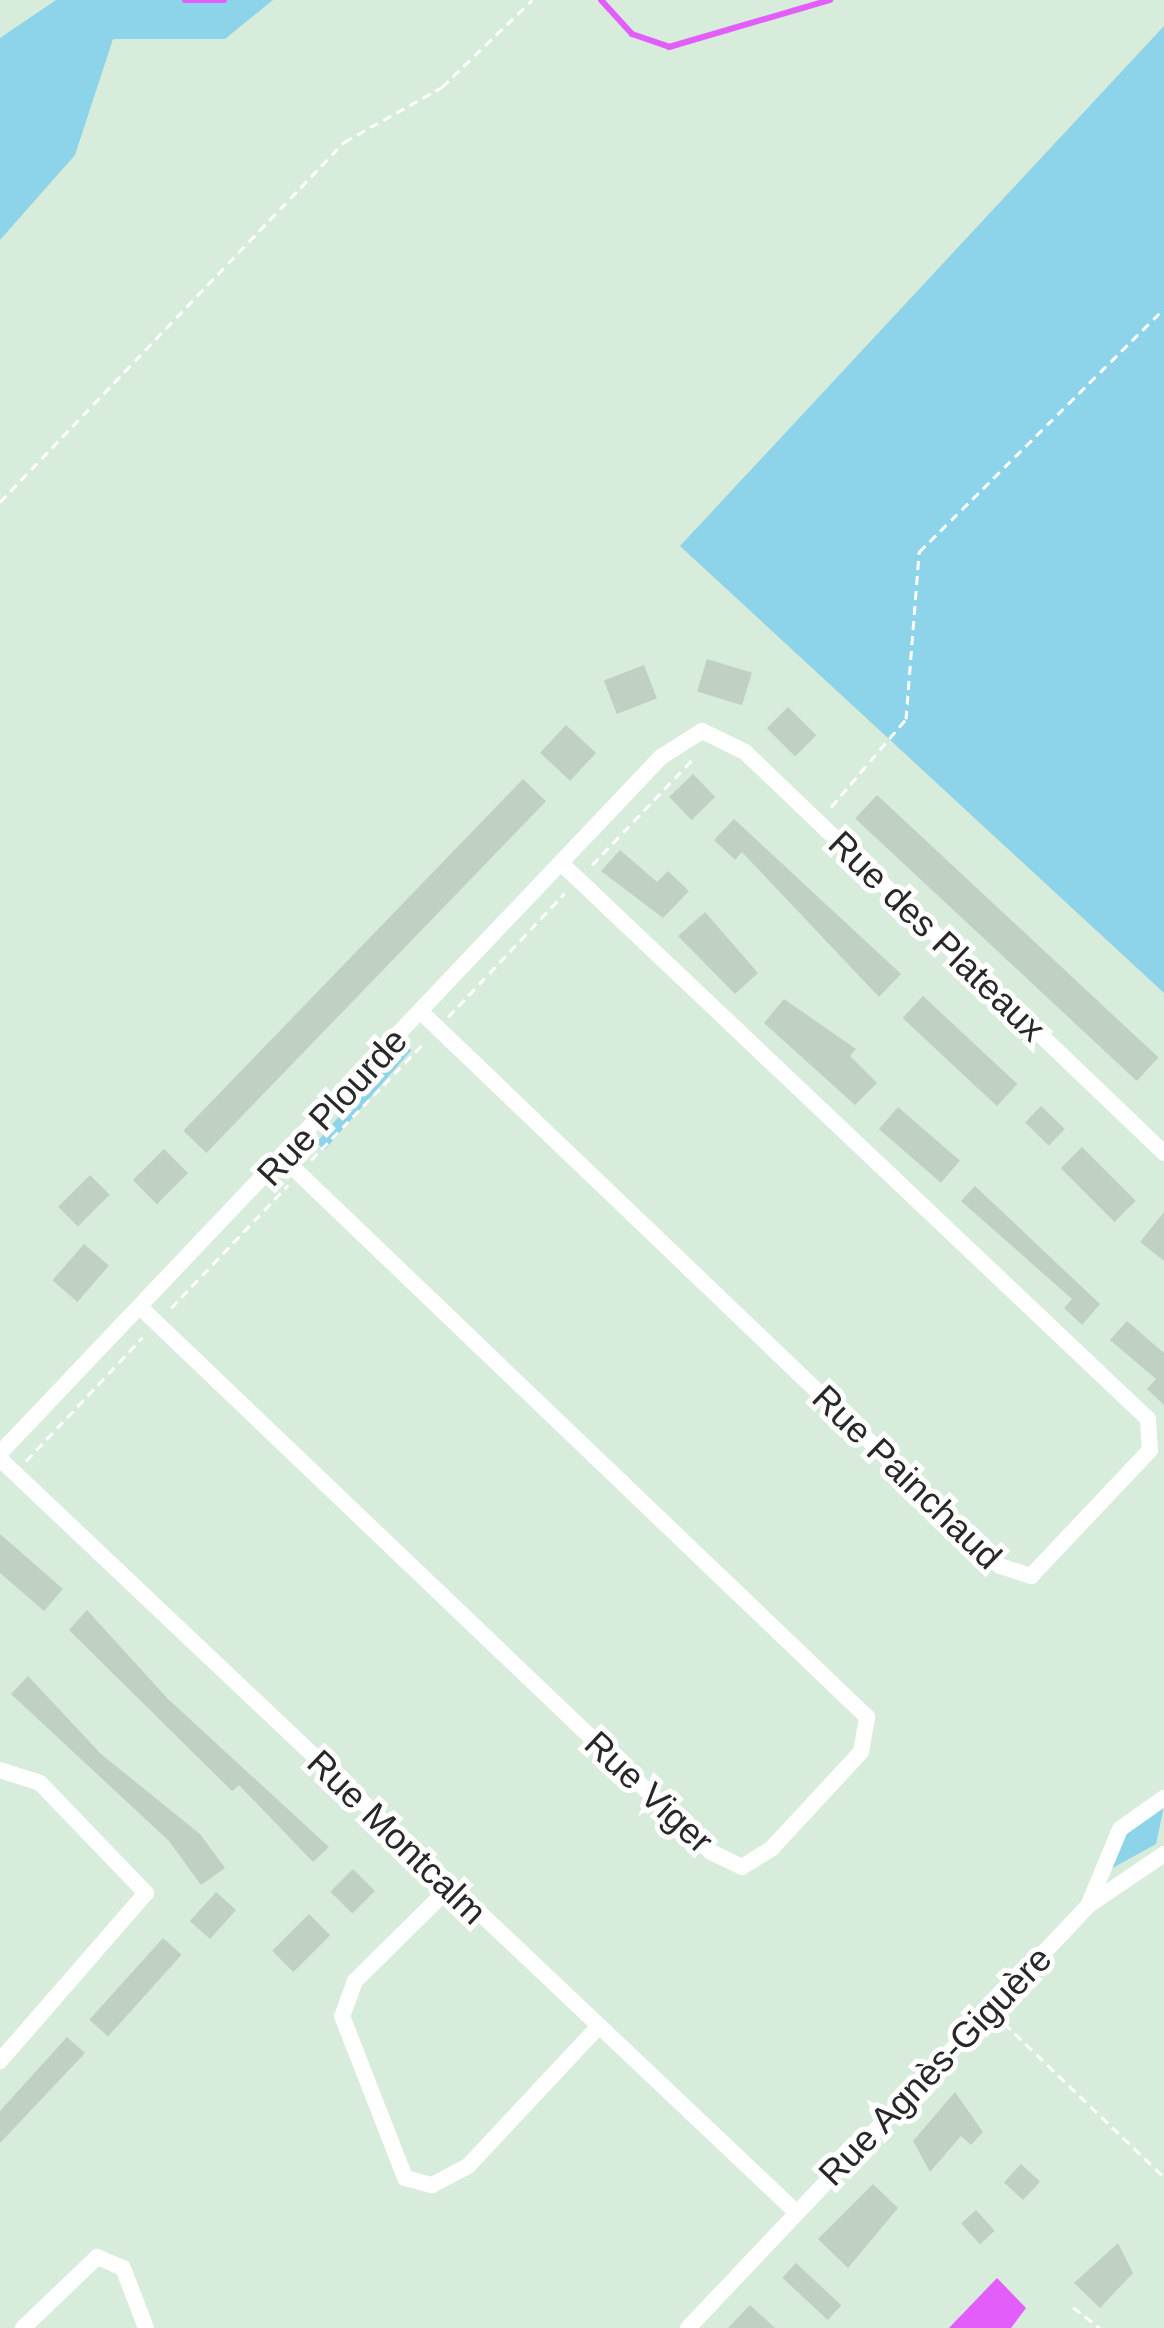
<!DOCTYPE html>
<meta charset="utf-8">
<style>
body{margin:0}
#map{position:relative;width:1164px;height:2328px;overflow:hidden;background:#d7ecda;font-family:Helvetica,sans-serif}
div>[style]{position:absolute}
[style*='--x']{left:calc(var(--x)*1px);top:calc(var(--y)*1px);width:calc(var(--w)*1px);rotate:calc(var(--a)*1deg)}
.green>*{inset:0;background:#8dd3e9;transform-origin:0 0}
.water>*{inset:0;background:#e35dfb}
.stream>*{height:6px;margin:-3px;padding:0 3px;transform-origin:3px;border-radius:3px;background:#e35dfb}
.building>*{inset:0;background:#c0d1c4;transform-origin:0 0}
.path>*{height:3px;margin-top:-1.5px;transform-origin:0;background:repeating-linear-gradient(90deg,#fff 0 9px,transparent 0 15px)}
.street>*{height:16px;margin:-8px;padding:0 8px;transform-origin:8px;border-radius:8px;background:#fff}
span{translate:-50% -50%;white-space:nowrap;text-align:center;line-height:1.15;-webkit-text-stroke:10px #fff;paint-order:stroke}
.street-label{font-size:36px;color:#282828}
</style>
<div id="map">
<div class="green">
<i style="clip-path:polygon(56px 0,273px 0,225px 39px,113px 39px,75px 155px,0 240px,0 38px)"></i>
<i style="clip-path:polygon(1164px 26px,1164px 993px,680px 546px)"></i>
<i style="left:403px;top:1043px;width:11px;height:132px;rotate:41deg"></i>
<i style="clip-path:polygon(1164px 1806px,1156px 1844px,1109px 1870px,1119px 1839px)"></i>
</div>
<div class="water">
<i style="clip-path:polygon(997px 2278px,1026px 2308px,1011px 2328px,949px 2328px)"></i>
</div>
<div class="stream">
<i style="--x:185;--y:0;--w:39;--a:0"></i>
<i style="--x:601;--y:0;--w:46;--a:47.6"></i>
<i style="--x:632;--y:34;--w:39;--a:19"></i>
<i style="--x:669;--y:47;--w:168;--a:-16.3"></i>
</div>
<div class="building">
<i style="left:707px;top:659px;width:47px;height:34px;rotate:17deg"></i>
<i style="left:644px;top:665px;width:36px;height:43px;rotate:69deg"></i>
<i style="left:788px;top:707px;width:40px;height:30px;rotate:45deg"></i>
<i style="left:566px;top:725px;width:41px;height:38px;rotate:43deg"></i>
<i style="left:693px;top:774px;width:32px;height:33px;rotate:46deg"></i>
<i style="left:523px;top:779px;width:32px;height:489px;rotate:44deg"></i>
<i style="left:877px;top:795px;width:385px;height:32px;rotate:43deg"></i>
<i style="clip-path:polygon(734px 819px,901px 974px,879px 997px,742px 852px,735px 860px,714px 840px)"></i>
<i style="clip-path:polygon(620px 850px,657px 882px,668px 871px,689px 891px,663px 918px,601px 871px)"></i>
<i style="clip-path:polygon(705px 912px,758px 973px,735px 994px,678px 936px)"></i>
<i style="left:923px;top:996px;width:129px;height:30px;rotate:43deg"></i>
<i style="clip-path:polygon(784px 999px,856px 1049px,850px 1056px,877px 1083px,855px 1105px,764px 1023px)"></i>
<i style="left:1041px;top:1106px;width:33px;height:23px;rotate:44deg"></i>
<i style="left:898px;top:1107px;width:82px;height:29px;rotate:41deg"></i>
<i style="left:1082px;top:1147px;width:76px;height:30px;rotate:45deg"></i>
<i style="left:164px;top:1149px;width:34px;height:44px;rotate:45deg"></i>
<i style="left:90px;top:1175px;width:28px;height:45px;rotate:45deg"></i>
<i style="clip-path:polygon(975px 1186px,1100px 1304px,1082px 1325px,1064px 1308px,1072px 1299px,961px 1201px)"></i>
<i style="clip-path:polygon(1164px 1212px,1164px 1261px,1140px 1242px)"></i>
<i style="left:84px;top:1244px;width:33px;height:48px;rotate:41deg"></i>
<i style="clip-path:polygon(1127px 1321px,1164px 1353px,1164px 1405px,1147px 1389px,1156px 1379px,1110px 1340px)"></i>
<i style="clip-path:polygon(0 1534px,63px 1589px,44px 1611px,0 1573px)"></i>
<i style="clip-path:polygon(87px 1610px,168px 1699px,329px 1847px,313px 1862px,239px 1785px,232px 1791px,69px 1630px)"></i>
<i style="clip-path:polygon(28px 1676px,101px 1754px,200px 1834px,225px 1868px,201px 1885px,169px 1841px,11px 1694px)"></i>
<i style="left:353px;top:1869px;width:31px;height:32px;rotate:45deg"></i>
<i style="left:216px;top:1892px;width:27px;height:39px;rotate:42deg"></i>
<i style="left:309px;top:1914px;width:30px;height:52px;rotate:45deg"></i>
<i style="left:163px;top:1938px;width:25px;height:110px;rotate:42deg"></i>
<i style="clip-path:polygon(67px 2037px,85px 2053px,0 2143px,0 2111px)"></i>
<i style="clip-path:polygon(955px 2092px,983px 2132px,971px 2145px,961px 2136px,930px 2172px,913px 2141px)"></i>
<i style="left:1021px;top:2164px;width:26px;height:25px;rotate:43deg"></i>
<i style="clip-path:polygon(873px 2184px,898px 2208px,848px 2268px,818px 2239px)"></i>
<i style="left:976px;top:2210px;width:28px;height:20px;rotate:48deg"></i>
<i style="clip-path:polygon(1118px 2243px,1133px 2273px,1100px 2308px,1074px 2283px)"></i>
<i style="left:796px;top:2263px;width:62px;height:20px;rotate:43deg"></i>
<i style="clip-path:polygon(750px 2305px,775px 2328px,728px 2328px)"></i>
</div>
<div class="path">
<i style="--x:0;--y:502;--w:498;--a:-46.3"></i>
<i style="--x:344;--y:142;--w:112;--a:-29.3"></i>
<i style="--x:442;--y:87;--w:125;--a:-44"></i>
<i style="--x:831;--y:807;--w:116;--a:-49.6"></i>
<i style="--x:906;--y:719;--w:168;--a:-85.5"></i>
<i style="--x:919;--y:552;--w:345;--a:-44.8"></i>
<i style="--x:592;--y:865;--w:146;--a:-46.4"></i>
<i style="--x:448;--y:1017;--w:170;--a:-46.7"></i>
<i style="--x:311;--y:1160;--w:164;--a:-46"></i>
<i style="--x:171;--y:1308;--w:170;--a:-46.4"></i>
<i style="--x:26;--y:1461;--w:170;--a:-46.7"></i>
<i style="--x:1004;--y:2023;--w:222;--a:43.9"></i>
<i style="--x:1073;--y:2307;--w:34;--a:38"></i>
</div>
<div class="street">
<i style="--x:421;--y:1012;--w:801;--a:43.74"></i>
<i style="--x:1000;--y:1566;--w:33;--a:18"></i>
<i style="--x:1031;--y:1576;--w:173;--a:-46.6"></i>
<i style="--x:1150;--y:1450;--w:31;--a:-94"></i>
<i style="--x:1148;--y:1419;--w:806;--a:-136.56"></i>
<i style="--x:141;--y:1308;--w:788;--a:43.66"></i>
<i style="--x:711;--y:1852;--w:34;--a:26"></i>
<i style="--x:742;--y:1867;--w:36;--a:-32"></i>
<i style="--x:772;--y:1848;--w:131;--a:-47.2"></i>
<i style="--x:861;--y:1752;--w:36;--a:-80"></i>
<i style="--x:867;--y:1717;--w:807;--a:-136.26"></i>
<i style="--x:0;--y:1453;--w:960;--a:-46.48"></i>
<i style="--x:661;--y:757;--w:49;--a:-32.4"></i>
<i style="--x:702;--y:731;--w:48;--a:26"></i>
<i style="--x:745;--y:752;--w:580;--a:43.74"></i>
<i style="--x:0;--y:1459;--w:1096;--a:43.41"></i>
<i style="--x:0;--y:1770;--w:42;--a:18"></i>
<i style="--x:40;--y:1783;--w:153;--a:46.1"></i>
<i style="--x:146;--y:1893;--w:223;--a:131"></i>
<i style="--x:450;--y:1887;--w:134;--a:135.3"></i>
<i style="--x:355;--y:1981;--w:37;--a:110"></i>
<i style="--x:342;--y:2016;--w:174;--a:68.7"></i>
<i style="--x:405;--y:2178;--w:28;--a:15"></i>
<i style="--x:432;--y:2185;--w:41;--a:-27.8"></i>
<i style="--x:468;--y:2166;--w:190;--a:-46.9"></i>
<i style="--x:1089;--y:1905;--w:91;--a:-34.2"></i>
<i style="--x:23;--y:2328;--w:103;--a:-43.8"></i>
<i style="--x:97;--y:2257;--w:28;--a:23"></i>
<i style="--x:123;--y:2268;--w:64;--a:69"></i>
<i style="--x:688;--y:2328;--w:581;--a:-46.53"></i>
<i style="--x:1088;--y:1906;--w:83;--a:-67.4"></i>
<i style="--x:1120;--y:1829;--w:54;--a:-35.2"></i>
</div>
<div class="street-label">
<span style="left:937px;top:936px;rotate:44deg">Rue des Plateaux</span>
<span style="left:332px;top:1107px;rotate:-47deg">Rue Plourde</span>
<span style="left:907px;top:1477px;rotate:44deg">Rue Painchaud</span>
<span style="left:649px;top:1792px;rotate:43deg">Rue Viger</span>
<span style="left:397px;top:1837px;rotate:44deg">Rue Montcalm</span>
<span style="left:935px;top:2066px;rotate:-46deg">Rue Agnès-Giguère</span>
</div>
</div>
